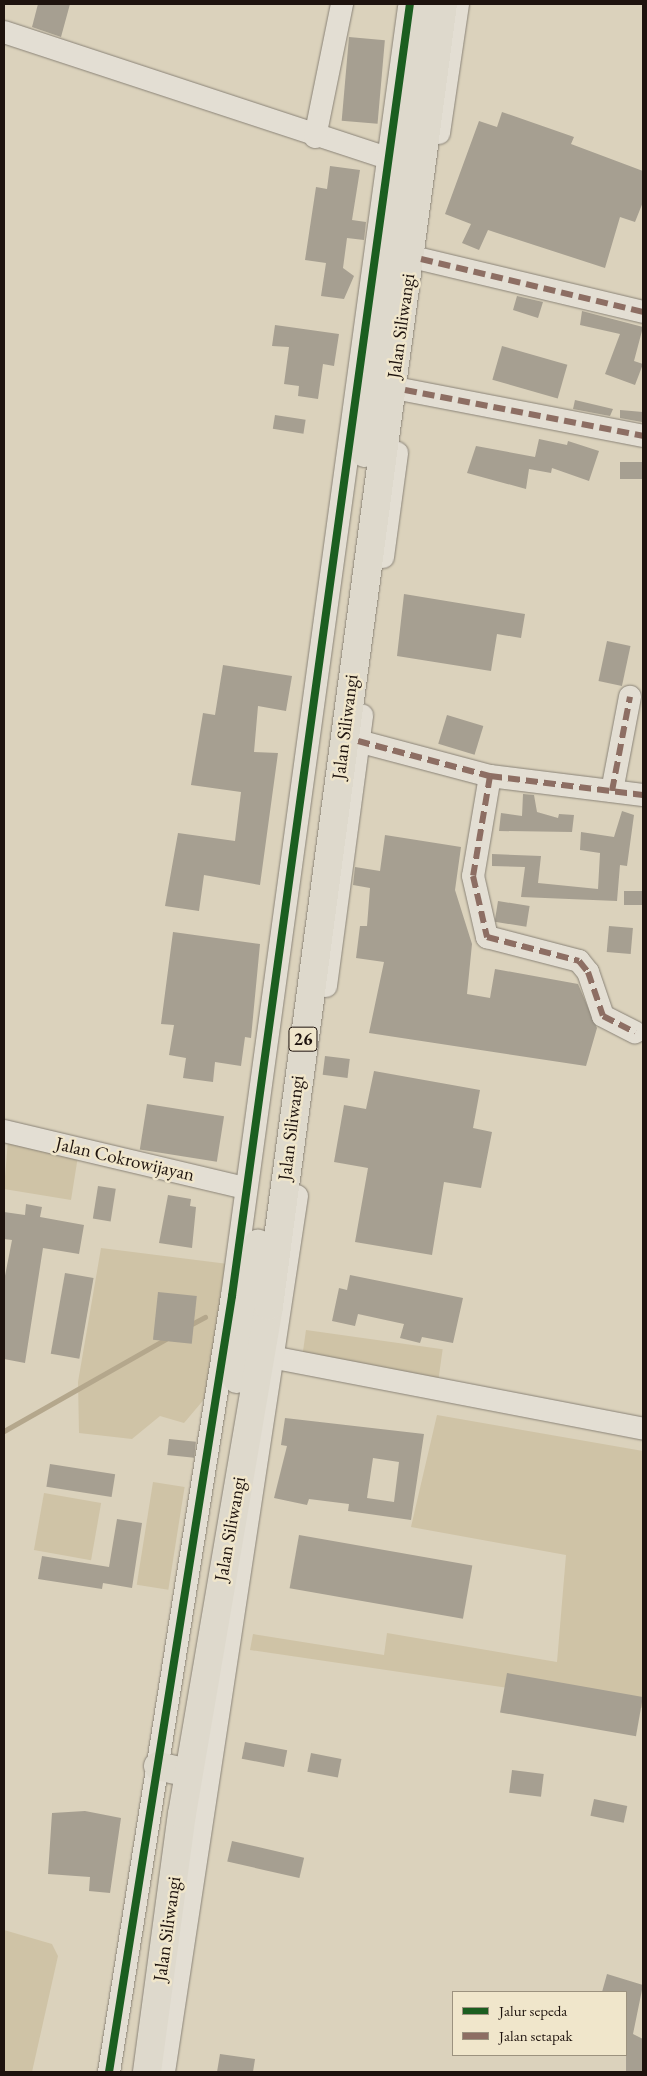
<!DOCTYPE html>
<style>
body{margin:0}
#map{position:relative;width:647px;height:2076px;overflow:hidden;background:#dbd2bc;font-family:"EB Garamond",serif}
div>[style]{position:absolute}
[style*='--x']{left:calc(var(--x)*1px);top:calc(var(--y)*1px);width:calc(var(--w)*1px);rotate:calc(var(--a)*1deg)}
.green>*{inset:0;background:#cfc3a6;transform-origin:0 0}
.stream>*{height:4.5px;margin:-2.25px;padding:0 2.25px;transform-origin:2.25px;border-radius:2.25px;background:#b4a78c}
.building>*{inset:0;background:#a69f91;transform-origin:0 0}
.roads{filter:drop-shadow(0 0 1px #8a8377) drop-shadow(0 0 1px #8a8377)}
.minor>*{height:22px;margin:-11px;padding:0 11px;transform-origin:11px;border-radius:11px;background:#e3ded3}
.highway>*{height:28px;margin:-14px;padding:0 14px;transform-origin:14px;border-radius:14px;background:#ded9cc}
.quiet>*{height:6px;margin-top:-3px;transform-origin:0;background:repeating-linear-gradient(90deg,#8d6e63 0 12px,transparent 0 18px)}
.cycleway>*{height:8px;margin:-4px;padding:0 4px;transform-origin:4px;border-radius:4px;background:#1b5e20}
span{translate:-50% -50%;white-space:nowrap;text-align:center;line-height:1.15;-webkit-text-stroke:5px #f0e6cb;paint-order:stroke}
.shield-label span{padding:1px 4px;background:#f0e6cb;border:1px solid;border-radius:4px;-webkit-text-stroke-width:0}
.shield-label{font-size:18px;color:#1e130e;font-weight:700}
.street-label{font-size:19px;color:#1e130e}
.frame{position:absolute;inset:0;border:5px solid #1e130e;pointer-events:none}
.legend{position:absolute;left:452px;top:1991px;width:175px;height:65px;box-sizing:border-box;background:#f0e6cb;border:1px solid #9c927f;margin:0;padding:6px 9px;list-style:none;font-size:15px;color:#1e130e}
.legend li{display:flex;align-items:center;gap:10px;height:25px}
.legend b{width:25px;border:1px solid #9c927f}
</style>
<div id="map">
<div class="green">
<i style="clip-path:polygon(8px 1140px,78px 1156px,71px 1200px,4px 1189px)"></i>
<i style="clip-path:polygon(101px 1248px,228px 1264px,206px 1397px,184px 1423px,160px 1416px,132px 1439px,79px 1433px,78px 1382px)"></i>
<i style="left:306px;top:1330px;width:138px;height:29px;rotate:8deg"></i>
<i style="clip-path:polygon(437px 1415px,643px 1451px,643px 1708px,250px 1650px,253px 1634px,384px 1655px,387px 1633px,557px 1662px,566px 1555px,411px 1527px)"></i>
<i style="left:153px;top:1482px;width:32px;height:104px;rotate:9deg"></i>
<i style="left:44px;top:1493px;width:58px;height:58px;rotate:10deg"></i>
<i style="clip-path:polygon(4px 1930px,52px 1944px,58px 1956px,32px 2072px,4px 2072px)"></i>
</div>
<div class="stream">
<i style="--x:190;--y:1325;--w:17;--a:-28"></i>
<i style="--x:4;--y:1431;--w:186;--a:-29.6"></i>
</div>
<div class="building">
<i style="clip-path:polygon(38px 4px,70px 4px,61px 37px,32px 27px)"></i>
<i style="left:349px;top:37px;width:36px;height:84px;rotate:5deg"></i>
<i style="clip-path:polygon(502px 112px,574px 137px,571px 144px,643px 171px,643px 202px,635px 222px,620px 217px,605px 268px,488px 230px,479px 250px,462px 243px,471px 224px,445px 214px,479px 121px,497px 127px)"></i>
<i style="clip-path:polygon(330px 166px,360px 170px,352px 220px,366px 222px,364px 240px,347px 238px,343px 268px,354px 276px,344px 299px,321px 296px,326px 263px,305px 260px,316px 187px,327px 189px)"></i>
<i style="clip-path:polygon(517px 296px,543px 302px,538px 318px,513px 310px)"></i>
<i style="clip-path:polygon(582px 311px,643px 327px,634px 361px,643px 364px,635px 385px,605px 374px,620px 334px,580px 325px)"></i>
<i style="clip-path:polygon(275px 325px,339px 334px,334px 366px,323px 364px,318px 399px,298px 396px,299px 386px,284px 384px,289px 347px,272px 346px)"></i>
<i style="left:502px;top:346px;width:68px;height:35px;rotate:16deg"></i>
<i style="clip-path:polygon(575px 400px,613px 409px,610px 416px,573px 409px)"></i>
<i style="clip-path:polygon(620px 410px,643px 412px,642px 422px,620px 418px)"></i>
<i style="left:275px;top:415px;width:31px;height:14px;rotate:9deg"></i>
<i style="clip-path:polygon(539px 439px,567px 445px,568px 441px,599px 451px,589px 481px,552px 468px,551px 473px,529px 469px,526px 489px,467px 473px,476px 446px,535px 457px)"></i>
<i style="left:620px;top:462px;width:23px;height:17px"></i>
<i style="clip-path:polygon(404px 594px,525px 614px,521px 638px,497px 634px,491px 671px,397px 656px)"></i>
<i style="left:607px;top:641px;width:24px;height:41px;rotate:12deg"></i>
<i style="clip-path:polygon(223px 665px,292px 676px,286px 711px,258px 706px,254px 752px,278px 753px,260px 885px,204px 875px,199px 911px,165px 906px,178px 833px,235px 841px,241px 792px,191px 785px,203px 713px,215px 715px)"></i>
<i style="left:447px;top:715px;width:38px;height:30px;rotate:17deg"></i>
<i style="clip-path:polygon(523px 794px,534px 795px,537px 812px,558px 818px,559px 814px,574px 815px,572px 832px,499px 831px,501px 813px,522px 816px)"></i>
<i style="clip-path:polygon(622px 811px,634px 815px,627px 866px,620px 865px,617px 901px,521px 897px,525px 867px,492px 866px,492px 854px,541px 856px,538px 883px,598px 889px,600px 853px,580px 850px,581px 832px,614px 837px)"></i>
<i style="clip-path:polygon(385px 835px,461px 847px,455px 890px,472px 944px,467px 994px,490px 998px,495px 969px,578px 984px,597px 1028px,586px 1066px,369px 1033px,384px 962px,356px 958px,360px 926px,367px 926px,370px 888px,353px 885px,355px 867px,380px 871px)"></i>
<i style="left:624px;top:891px;width:19px;height:14px"></i>
<i style="left:498px;top:901px;width:32px;height:21px;rotate:9deg"></i>
<i style="left:609px;top:926px;width:24px;height:26px;rotate:5deg"></i>
<i style="clip-path:polygon(173px 932px,260px 944px,251px 1038px,245px 1037px,241px 1066px,215px 1062px,213px 1082px,183px 1078px,186px 1058px,169px 1055px,174px 1025px,161px 1024px)"></i>
<i style="left:325px;top:1056px;width:25px;height:19px;rotate:7deg"></i>
<i style="clip-path:polygon(374px 1071px,480px 1090px,473px 1128px,492px 1132px,481px 1188px,444px 1182px,432px 1255px,355px 1242px,368px 1168px,334px 1162px,344px 1105px,366px 1109px)"></i>
<i style="left:147px;top:1104px;width:78px;height:46px;rotate:9deg"></i>
<i style="left:98px;top:1186px;width:18px;height:33px;rotate:9deg"></i>
<i style="clip-path:polygon(168px 1195px,191px 1199px,190px 1206px,196px 1207px,192px 1248px,159px 1243px)"></i>
<i style="clip-path:polygon(26px 1204px,42px 1207px,40px 1217px,84px 1225px,79px 1254px,43px 1248px,25px 1363px,4px 1359px,4px 1281px,12px 1240px,4px 1239px,4px 1212px,25px 1215px)"></i>
<i style="left:65px;top:1273px;width:29px;height:82px;rotate:10deg"></i>
<i style="clip-path:polygon(350px 1275px,463px 1298px,453px 1343px,422px 1337px,420px 1343px,400px 1338px,404px 1324px,358px 1314px,355px 1326px,332px 1321px,339px 1288px,347px 1290px)"></i>
<i style="left:158px;top:1292px;width:39px;height:48px;rotate:6deg"></i>
<i style="clip-path:polygon(evenodd,285px 1418px,424px 1434px,411px 1520px,348px 1511px,349px 1504px,309px 1499px,307px 1505px,274px 1498px,287px 1446px,281px 1445px,285px 1418px,373px 1458px,399px 1462px,394px 1502px,367px 1498px,373px 1458px)"></i>
<i style="left:169px;top:1439px;width:27px;height:16px;rotate:6deg"></i>
<i style="left:50px;top:1464px;width:66px;height:23px;rotate:9deg"></i>
<i style="clip-path:polygon(117px 1519px,142px 1523px,132px 1588px,103px 1583px,102px 1589px,38px 1579px,42px 1556px,109px 1567px)"></i>
<i style="left:299px;top:1535px;width:176px;height:54px;rotate:10deg"></i>
<i style="left:507px;top:1673px;width:138px;height:40px;rotate:10deg"></i>
<i style="left:245px;top:1742px;width:43px;height:17px;rotate:11deg"></i>
<i style="left:311px;top:1753px;width:31px;height:19px;rotate:11deg"></i>
<i style="left:512px;top:1770px;width:32px;height:23px;rotate:7deg"></i>
<i style="left:594px;top:1799px;width:34px;height:17px;rotate:12deg"></i>
<i style="clip-path:polygon(85px 1811px,121px 1818px,110px 1893px,89px 1891px,90px 1877px,48px 1874px,52px 1813px)"></i>
<i style="left:232px;top:1841px;width:74px;height:21px;rotate:13deg"></i>
<i style="clip-path:polygon(607px 1974px,643px 1985px,633px 2034px,643px 2039px,643px 2072px,626px 2072px,626px 1992px,602px 1992px)"></i>
<i style="clip-path:polygon(220px 2054px,255px 2059px,253px 2072px,217px 2072px)"></i>
</div>
<div class="roads">
<div class="minor">
<i style="--x:4;--y:32;--w:403;--a:18.2"></i>
<i style="--x:439;--y:133;--w:130;--a:-81.6"></i>
<i style="--x:315;--y:137;--w:136;--a:-78.5"></i>
<i style="--x:421;--y:259;--w:228;--a:13.4"></i>
<i style="--x:405;--y:390;--w:242;--a:10.9"></i>
<i style="--x:383;--y:557;--w:105;--a:-82.3"></i>
<i style="--x:358;--y:741;--w:137;--a:14.9"></i>
<i style="--x:490;--y:776;--w:154;--a:7.1"></i>
<i style="--x:490;--y:776;--w:101;--a:99.6"></i>
<i style="--x:473;--y:876;--w:63;--a:77.1"></i>
<i style="--x:487;--y:937;--w:95;--a:14.6"></i>
<i style="--x:579;--y:961;--w:14;--a:51"></i>
<i style="--x:588;--y:972;--w:46;--a:71.2"></i>
<i style="--x:603;--y:1016;--w:36;--a:27"></i>
<i style="--x:612;--y:791;--w:96;--a:-79.2"></i>
<i style="--x:326;--y:986;--w:273;--a:-82.4"></i>
<i style="--x:4;--y:1131;--w:248;--a:13.3"></i>
<i style="--x:276;--y:1358;--w:374;--a:10.9"></i>
<i style="--x:109;--y:2072;--w:786;--a:-80.99"></i>
<i style="--x:232;--y:1296;--w:1300;--a:-82.18"></i>
<i style="--x:164;--y:2072;--w:886;--a:-81.37"></i>
</div>
<div class="highway">
<i style="--x:365;--y:453;--w:453;--a:-82.6"></i>
<i style="--x:237;--y:1379;--w:137;--a:-81.2"></i>
<i style="--x:158;--y:1766;--w:17;--a:13"></i>
<i style="--x:147;--y:2072;--w:260;--a:-82.3"></i>
<i style="--x:182;--y:1814;--w:515;--a:-80.28"></i>
<i style="--x:269;--y:1306;--w:1314;--a:-82.39"></i>
</div>
</div>
<div class="quiet">
<i style="--x:421;--y:259;--w:228;--a:13.4"></i>
<i style="--x:405;--y:390;--w:242;--a:10.9"></i>
<i style="--x:358;--y:741;--w:137;--a:14.9"></i>
<i style="--x:490;--y:776;--w:154;--a:7.1"></i>
<i style="--x:490;--y:776;--w:101;--a:99.6"></i>
<i style="--x:473;--y:876;--w:63;--a:77.1"></i>
<i style="--x:487;--y:937;--w:95;--a:14.6"></i>
<i style="--x:579;--y:961;--w:14;--a:51"></i>
<i style="--x:588;--y:972;--w:46;--a:71.2"></i>
<i style="--x:603;--y:1016;--w:36;--a:27"></i>
<i style="--x:612;--y:791;--w:96;--a:-79.2"></i>
</div>
<div class="cycleway">
<i style="--x:109;--y:2072;--w:786;--a:-80.99"></i>
<i style="--x:232;--y:1296;--w:1304;--a:-82.16"></i>
</div>
<div class="shield-label">
<span style="left:303px;top:1039px">26</span>
</div>
<div class="street-label">
<span style="left:401px;top:326px;rotate:-82deg">Jalan Siliwangi</span>
<span style="left:345px;top:727px;rotate:-83deg">Jalan Siliwangi</span>
<span style="left:291px;top:1128px;rotate:-83deg">Jalan Siliwangi</span>
<span style="left:125px;top:1159px;rotate:13deg">Jalan Cokrowijayan</span>
<span style="left:230px;top:1529px;rotate:-80deg">Jalan Siliwangi</span>
<span style="left:167px;top:1929px;rotate:-82deg">Jalan Siliwangi</span>
</div>
<div class="frame"></div>
<ul class="legend">
<li><b style="height:6px;background:#1b5e20"></b>Jalur sepeda</li>
<li><b style="height:6px;background:#8d6e63"></b>Jalan setapak</li>
</ul>
</div>
